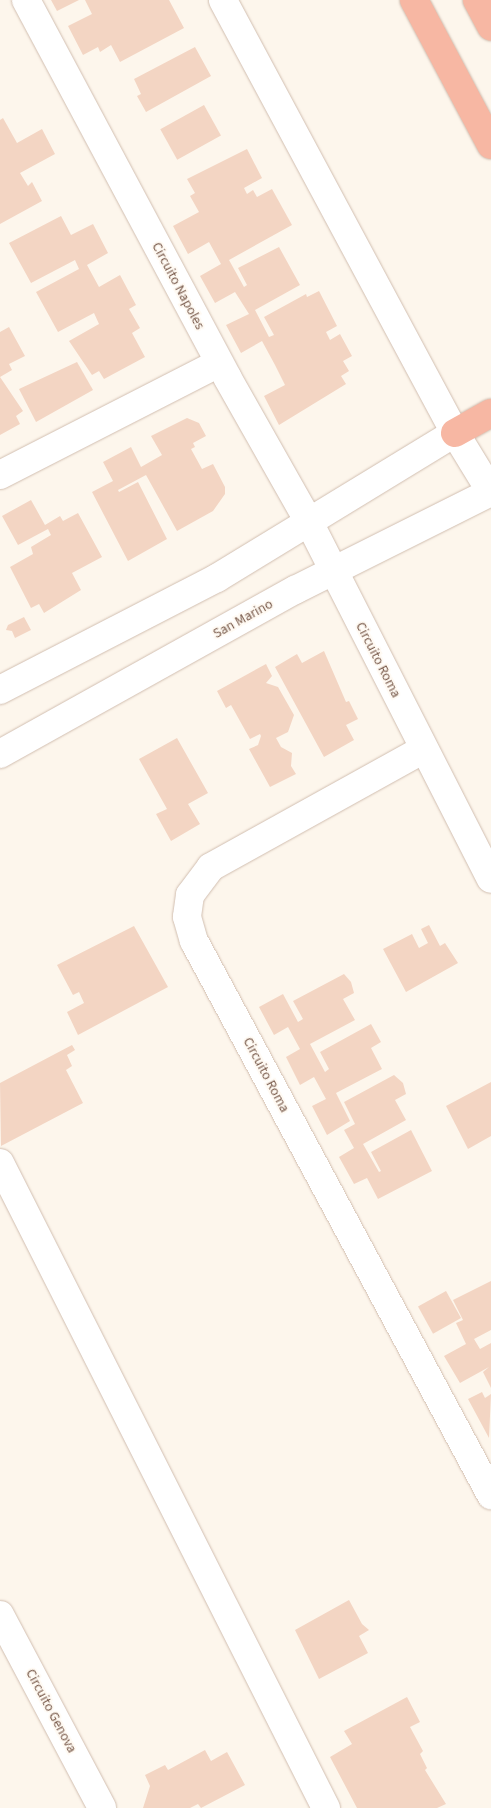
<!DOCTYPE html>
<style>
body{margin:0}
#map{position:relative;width:491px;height:1808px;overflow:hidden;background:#fdf6ec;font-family:"Source Sans 3",sans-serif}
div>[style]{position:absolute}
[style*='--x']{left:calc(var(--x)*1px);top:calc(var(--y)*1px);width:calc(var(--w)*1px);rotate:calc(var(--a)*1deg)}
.building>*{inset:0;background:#f3d5c3;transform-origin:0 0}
.roads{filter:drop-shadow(0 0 1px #d1beb0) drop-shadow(0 0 1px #d1beb0)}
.minor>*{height:28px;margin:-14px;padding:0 14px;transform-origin:14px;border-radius:14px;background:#fff}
.motorway>*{height:28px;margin:-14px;padding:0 14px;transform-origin:14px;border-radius:14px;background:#f7b7a3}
span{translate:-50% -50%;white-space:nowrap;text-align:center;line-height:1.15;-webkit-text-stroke:4px #fffaf3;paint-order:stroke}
.street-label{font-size:14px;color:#7a5c4d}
</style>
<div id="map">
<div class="building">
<i style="clip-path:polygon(51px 0,79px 0,57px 11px)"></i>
<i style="clip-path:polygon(85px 0,169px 0,184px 28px,120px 62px,111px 45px,100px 52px,98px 47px,83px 55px,68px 26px,92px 14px)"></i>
<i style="clip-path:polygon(195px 47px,211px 76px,146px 112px,137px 96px,141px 94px,134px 79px)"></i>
<i style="left:204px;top:105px;width:35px;height:50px;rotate:61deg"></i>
<i style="clip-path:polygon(3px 118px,17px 143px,42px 129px,55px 154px,20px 173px,28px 186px,32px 182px,42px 201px,0 224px,0 120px)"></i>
<i style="clip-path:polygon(247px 149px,262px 178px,244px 188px,247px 194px,253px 190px,257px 197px,272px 189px,292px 225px,229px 260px,244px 287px,247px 285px,238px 268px,279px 247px,300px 285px,255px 310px,269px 337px,274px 335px,264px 317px,306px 294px,307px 297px,319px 291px,337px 326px,326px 332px,330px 340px,340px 334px,352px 356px,343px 361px,349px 371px,341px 376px,346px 384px,279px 425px,264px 396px,285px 385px,275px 365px,262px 341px,241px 353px,226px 325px,249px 314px,235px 292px,215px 303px,200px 276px,221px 264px,209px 242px,188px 254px,173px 226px,199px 212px,190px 196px,195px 193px,187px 179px)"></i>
<i style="clip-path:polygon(61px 216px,71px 235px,93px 224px,108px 253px,87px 265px,99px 287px,120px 275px,136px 305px,129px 309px,140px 328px,132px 333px,145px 357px,104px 379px,99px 371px,92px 375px,69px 341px,99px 324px,94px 313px,58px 332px,36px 292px,79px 269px,75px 260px,31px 283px,9px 243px)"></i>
<i style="clip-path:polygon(9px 327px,25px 356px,9px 364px,12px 370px,0 377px,23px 411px,16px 416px,20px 424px,0 435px,0 332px)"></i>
<i style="clip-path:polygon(77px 362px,93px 390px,36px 422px,19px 389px)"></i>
<i style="clip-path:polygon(187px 418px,199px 423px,206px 436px,193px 443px,195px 447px,191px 449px,202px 469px,213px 464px,225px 487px,225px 494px,213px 511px,177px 531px,146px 475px,118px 490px,119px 492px,138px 482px,167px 539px,128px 561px,92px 492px,113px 481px,103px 462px,131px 447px,141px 467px,162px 455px,151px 436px)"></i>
<i style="clip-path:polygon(31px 500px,45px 525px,60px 516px,63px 521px,78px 513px,102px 557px,72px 573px,81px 590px,44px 613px,39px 604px,31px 608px,10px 567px,33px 554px,31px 547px,51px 535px,48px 529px,18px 545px,2px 516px)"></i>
<i style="clip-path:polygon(24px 617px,31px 630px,15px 638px,12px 631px,6px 630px,8px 625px)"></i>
<i style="clip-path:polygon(324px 651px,346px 702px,349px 701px,358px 719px,346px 725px,354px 740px,324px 757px,275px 667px,297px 654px,302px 663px)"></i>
<i style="clip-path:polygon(266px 664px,272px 676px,266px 683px,278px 687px,294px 715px,288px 732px,276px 738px,281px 747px,292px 753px,291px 766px,296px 774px,270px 787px,249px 749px,258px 745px,261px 736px,260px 734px,250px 739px,231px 705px,226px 708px,217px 691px)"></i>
<i style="clip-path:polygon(177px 738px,208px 793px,188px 804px,200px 824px,171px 841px,156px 814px,167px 809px,139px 759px)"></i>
<i style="clip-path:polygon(429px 925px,440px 946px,445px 943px,458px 963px,406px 992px,383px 949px,412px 934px,419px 948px,428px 943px,421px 929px)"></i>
<i style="clip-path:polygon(134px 926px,168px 987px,78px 1035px,67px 1012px,84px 1003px,79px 992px,73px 995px,57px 965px)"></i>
<i style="clip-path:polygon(344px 974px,351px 982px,354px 993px,343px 999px,355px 1020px,310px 1044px,325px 1072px,329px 1069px,320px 1052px,371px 1024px,381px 1042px,371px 1048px,382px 1069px,336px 1093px,350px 1121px,327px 1135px,312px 1106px,326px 1099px,314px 1077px,300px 1085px,286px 1057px,300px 1049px,288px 1027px,274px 1035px,259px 1007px,283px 994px,298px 1022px,303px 1019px,293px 1001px)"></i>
<i style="clip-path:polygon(72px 1045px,75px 1050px,67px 1055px,72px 1066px,66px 1070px,83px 1103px,1px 1146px,0 1083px)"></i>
<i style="clip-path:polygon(394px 1075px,403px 1083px,406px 1094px,395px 1100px,406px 1120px,363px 1144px,379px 1172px,381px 1171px,371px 1152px,411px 1130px,432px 1171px,378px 1199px,367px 1178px,354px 1184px,339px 1157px,354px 1148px,344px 1130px,355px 1124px,344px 1102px)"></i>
<i style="clip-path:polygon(491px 1082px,491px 1136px,468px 1149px,446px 1106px)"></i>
<i style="clip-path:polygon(491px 1281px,491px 1330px,474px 1339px,480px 1349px,491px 1343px,491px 1388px,483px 1372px,489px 1367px,460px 1383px,444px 1356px,466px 1344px,456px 1323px,463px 1320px,453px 1300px)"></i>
<i style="left:446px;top:1291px;width:31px;height:32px;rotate:61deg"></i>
<i style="clip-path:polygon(482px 1392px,485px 1398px,491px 1394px,489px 1438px,468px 1399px)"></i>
<i style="clip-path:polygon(349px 1600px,362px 1624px,369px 1630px,359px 1636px,368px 1653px,319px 1679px,295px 1630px)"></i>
<i style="clip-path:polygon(407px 1697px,420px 1722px,410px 1727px,423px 1751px,420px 1754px,427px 1768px,425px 1770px,446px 1804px,437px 1808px,357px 1808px,330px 1757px,352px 1744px,344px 1731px)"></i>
<i style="clip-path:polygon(205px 1750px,211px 1761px,227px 1752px,245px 1785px,201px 1808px,198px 1804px,190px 1808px,143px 1808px,150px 1786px,145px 1775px,165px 1765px,168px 1770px)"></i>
</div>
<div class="roads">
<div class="minor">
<i style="--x:26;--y:0;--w:427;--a:61.9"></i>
<i style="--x:227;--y:377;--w:169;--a:60.5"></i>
<i style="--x:310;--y:524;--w:398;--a:63"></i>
<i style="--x:0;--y:475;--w:246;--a:-27.1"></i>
<i style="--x:0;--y:690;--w:244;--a:-27.3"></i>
<i style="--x:217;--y:578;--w:279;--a:-31.4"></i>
<i style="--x:424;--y:749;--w:244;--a:151"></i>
<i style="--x:211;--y:867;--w:35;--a:127"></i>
<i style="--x:190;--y:895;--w:22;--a:98"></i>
<i style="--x:187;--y:917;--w:25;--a:74"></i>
<i style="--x:194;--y:941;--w:629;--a:61.8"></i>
<i style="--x:0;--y:754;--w:338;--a:-29.1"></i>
<i style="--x:295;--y:590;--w:219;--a:-26.6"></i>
<i style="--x:491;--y:492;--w:69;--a:-121.4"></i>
<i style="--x:455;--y:433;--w:491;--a:-118.2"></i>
<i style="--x:0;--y:1163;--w:723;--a:63.19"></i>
<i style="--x:0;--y:1615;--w:218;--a:62.1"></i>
</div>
<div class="motorway">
<i style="--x:414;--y:0;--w:164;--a:62"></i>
<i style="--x:477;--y:0;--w:30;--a:62"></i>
<i style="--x:455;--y:433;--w:41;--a:-29.1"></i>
</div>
</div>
<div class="street-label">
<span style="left:178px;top:286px;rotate:62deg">Circuito Napoles</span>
<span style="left:243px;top:619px;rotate:-29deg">San Marino</span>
<span style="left:378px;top:660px;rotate:63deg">Circuito Roma</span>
<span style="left:266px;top:1075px;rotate:62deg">Circuito Roma</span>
<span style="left:51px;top:1711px;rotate:62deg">Circuito Genova</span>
</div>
</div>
